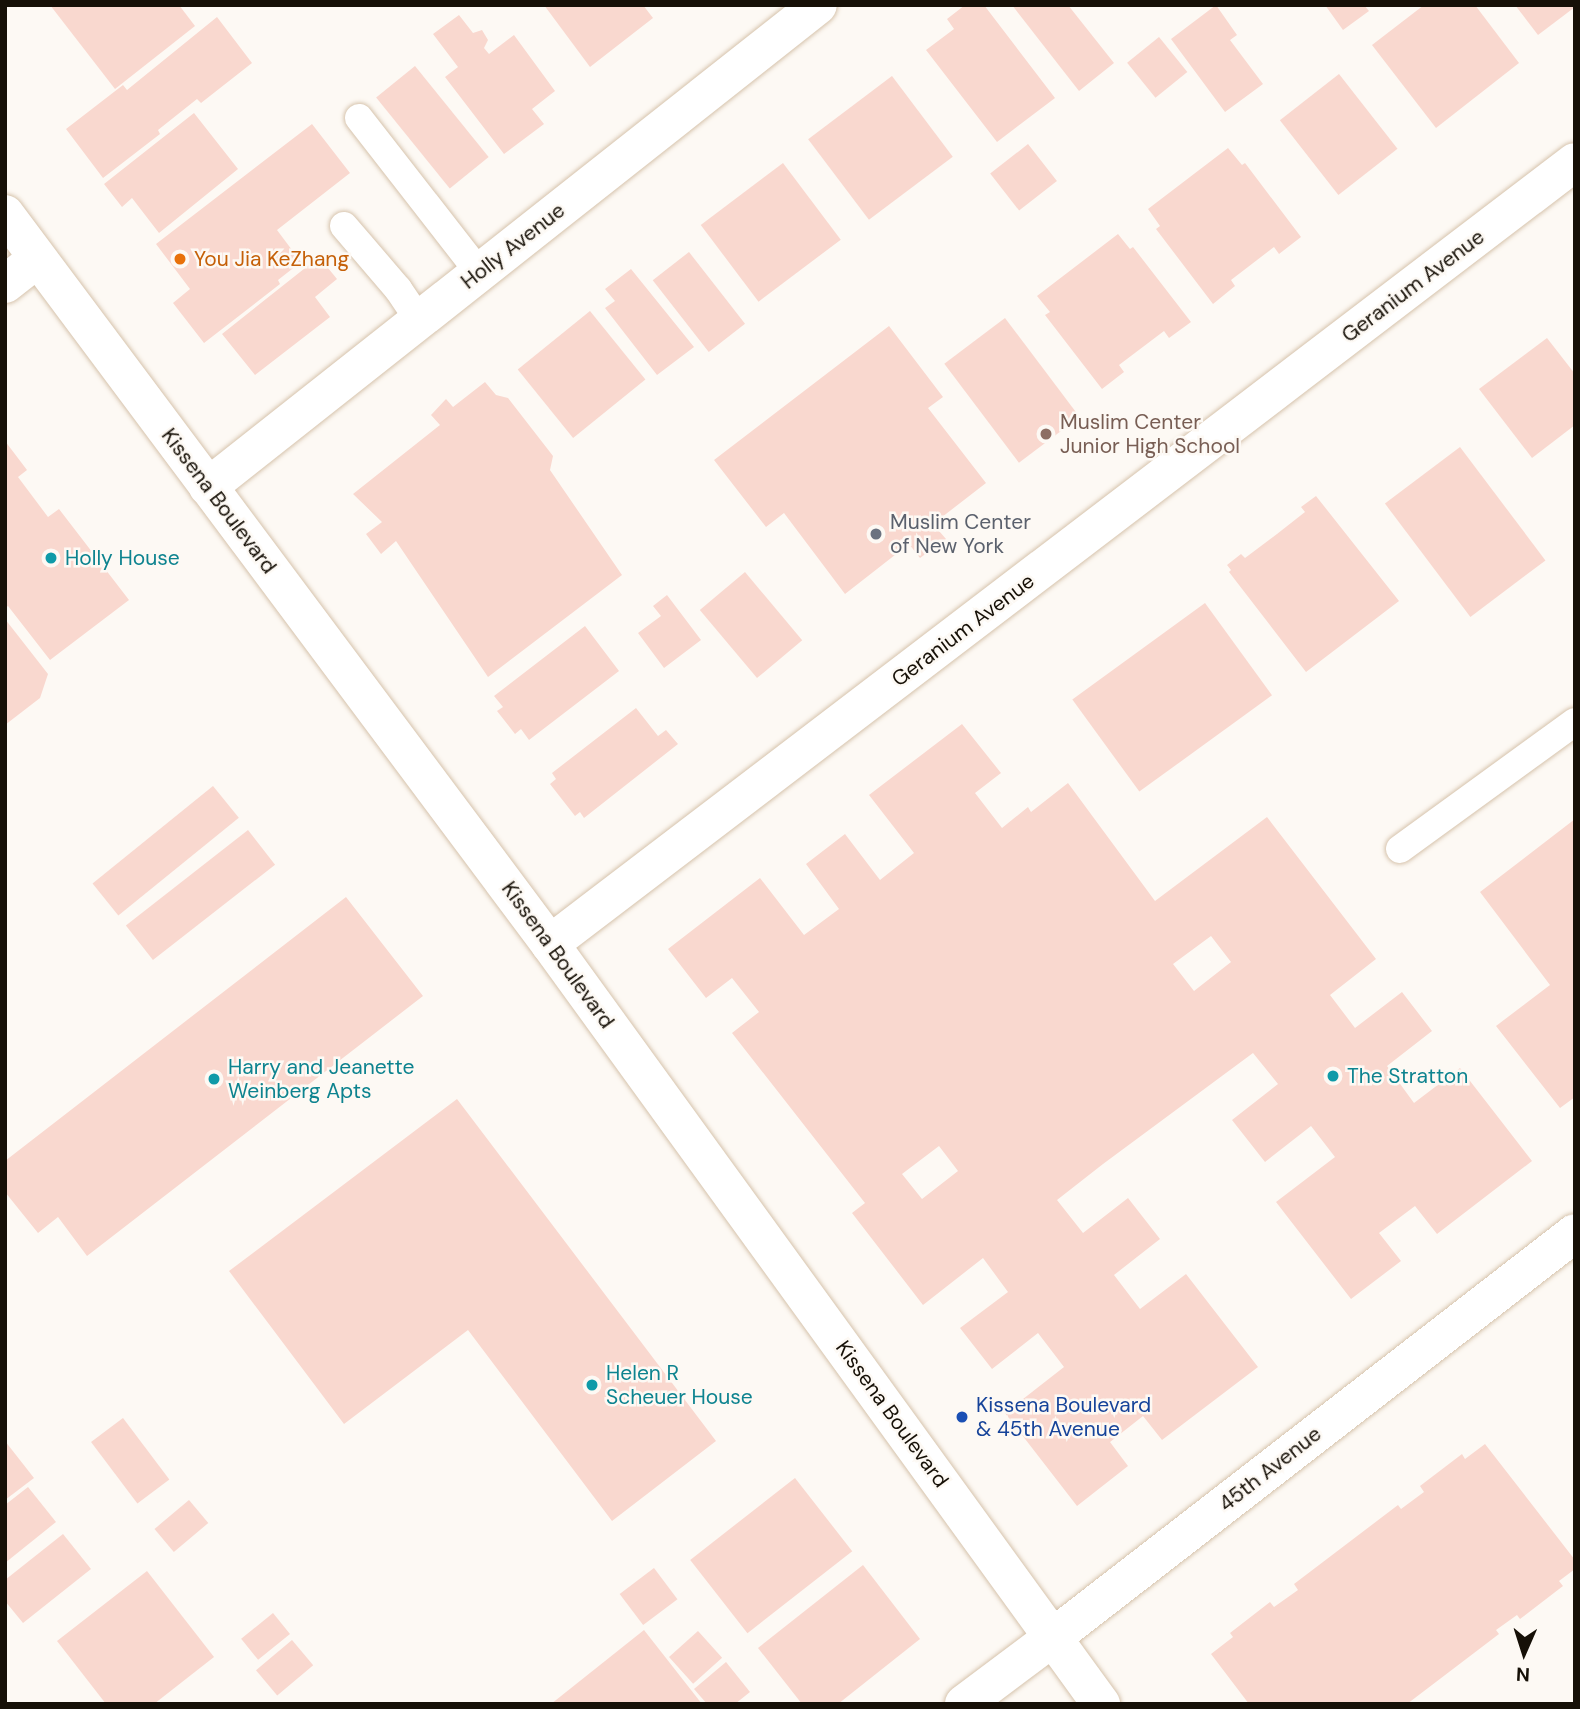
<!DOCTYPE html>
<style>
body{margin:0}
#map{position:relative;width:1580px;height:1709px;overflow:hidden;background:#fdf9f4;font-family:"DM Sans",sans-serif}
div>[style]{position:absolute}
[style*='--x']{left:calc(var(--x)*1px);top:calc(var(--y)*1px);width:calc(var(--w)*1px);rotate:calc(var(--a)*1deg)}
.building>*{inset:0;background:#f9d8cf;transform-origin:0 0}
.roads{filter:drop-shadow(0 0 2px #d6c3ac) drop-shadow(0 0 2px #d6c3ac)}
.lane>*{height:28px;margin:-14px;padding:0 14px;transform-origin:14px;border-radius:14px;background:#fff}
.street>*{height:38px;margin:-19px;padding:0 19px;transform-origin:19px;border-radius:19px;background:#fff}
.secondary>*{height:38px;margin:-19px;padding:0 19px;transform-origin:19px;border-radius:19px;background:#fff}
.dots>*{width:19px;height:19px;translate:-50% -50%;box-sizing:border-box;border:4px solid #fdf9f4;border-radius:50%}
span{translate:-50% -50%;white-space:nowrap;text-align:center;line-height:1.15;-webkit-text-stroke:5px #fdf9f4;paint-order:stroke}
.street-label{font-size:21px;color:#161007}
.food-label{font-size:21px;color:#c56008}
.left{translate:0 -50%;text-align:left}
.education-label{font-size:21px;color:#785e54}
.worship-label{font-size:21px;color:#5b616d}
.culture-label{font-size:21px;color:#0d838f}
.transit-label{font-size:21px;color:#164399}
.frame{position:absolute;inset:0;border:7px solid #161007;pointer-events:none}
.north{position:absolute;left:1489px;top:1618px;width:70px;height:70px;-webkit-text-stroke:5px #fdf9f4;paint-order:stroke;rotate:183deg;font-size:19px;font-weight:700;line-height:28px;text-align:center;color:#161007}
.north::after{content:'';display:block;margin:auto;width:24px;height:32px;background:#161007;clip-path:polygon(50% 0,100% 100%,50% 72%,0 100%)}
</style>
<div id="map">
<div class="building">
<i style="clip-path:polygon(50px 5px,179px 5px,195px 26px,115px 89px)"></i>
<i style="clip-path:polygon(544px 5px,643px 5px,653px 18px,590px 67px)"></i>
<i style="clip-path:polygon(965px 5px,984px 5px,1055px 98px,997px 142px,926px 50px,954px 29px,947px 19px)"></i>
<i style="clip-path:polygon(1012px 5px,1068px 5px,1114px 63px,1079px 91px)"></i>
<i style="clip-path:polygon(1216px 5px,1237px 35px,1230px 40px,1263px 84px,1225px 112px,1171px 39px)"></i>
<i style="clip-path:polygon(1325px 5px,1364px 5px,1369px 11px,1343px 30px)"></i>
<i style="clip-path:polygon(1424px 5px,1475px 5px,1519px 63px,1436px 128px,1372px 45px)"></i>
<i style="clip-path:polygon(1515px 5px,1575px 5px,1575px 7px,1538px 35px)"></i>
<i style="clip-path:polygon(459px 15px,473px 33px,482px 30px,488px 40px,484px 48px,489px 54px,514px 35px,555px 91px,532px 109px,544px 124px,504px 154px,445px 77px,458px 67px,433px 34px)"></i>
<i style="clip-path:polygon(217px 17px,252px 63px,201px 103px,197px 99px,158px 130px,160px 134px,103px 178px,66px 129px,123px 85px,127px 90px)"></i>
<i style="left:1159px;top:37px;width:45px;height:41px;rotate:51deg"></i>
<i style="left:415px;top:66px;width:117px;height:50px;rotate:51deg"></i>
<i style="left:1339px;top:74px;width:95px;height:75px;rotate:52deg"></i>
<i style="left:892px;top:76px;width:101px;height:105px;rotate:53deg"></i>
<i style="clip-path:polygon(194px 113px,238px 169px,159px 233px,132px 198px,122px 207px,104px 184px)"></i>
<i style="clip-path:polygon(312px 124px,350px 173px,277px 230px,301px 262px,278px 280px,280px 284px,204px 343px,173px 303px,190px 289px,156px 244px)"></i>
<i style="left:1028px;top:144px;width:47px;height:48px;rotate:52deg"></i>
<i style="clip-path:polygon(1228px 148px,1242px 165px,1245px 163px,1301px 237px,1279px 254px,1274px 247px,1231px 280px,1235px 286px,1213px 304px,1156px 229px,1160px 226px,1148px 209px)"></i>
<i style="left:783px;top:163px;width:96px;height:103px;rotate:53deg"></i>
<i style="clip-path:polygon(1118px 234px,1130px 249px,1133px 247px,1191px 322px,1169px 338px,1164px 331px,1119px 365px,1124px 372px,1102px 389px,1045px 315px,1050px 312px,1037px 296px)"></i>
<i style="left:689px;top:252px;width:91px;height:46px;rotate:52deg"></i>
<i style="clip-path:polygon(319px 257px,337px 279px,315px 297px,330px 317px,255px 375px,222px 334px)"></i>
<i style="clip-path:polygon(631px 269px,694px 347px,657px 375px,605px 308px,615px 301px,605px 289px)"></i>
<i style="left:590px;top:311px;width:88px;height:93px;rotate:51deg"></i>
<i style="left:1005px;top:318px;width:124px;height:76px;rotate:53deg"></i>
<i style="clip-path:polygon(889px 326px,943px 397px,928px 408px,986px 483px,933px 524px,946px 539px,920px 558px,909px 544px,845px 594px,784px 513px,766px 527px,714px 460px)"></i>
<i style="clip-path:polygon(1547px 338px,1575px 374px,1575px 425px,1532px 458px,1479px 389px)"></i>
<i style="clip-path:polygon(485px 382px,496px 395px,508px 398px,553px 456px,550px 470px,622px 575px,488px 677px,396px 541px,381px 554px,366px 534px,382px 522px,353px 494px,440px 425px,431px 415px,446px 399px,453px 407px)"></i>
<i style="clip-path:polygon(5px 441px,27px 470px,18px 477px,48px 517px,59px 509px,129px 600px,50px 660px,8px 606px,5px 608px)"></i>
<i style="left:1460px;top:447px;width:142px;height:94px;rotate:53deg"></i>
<i style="clip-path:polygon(1316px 496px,1399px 601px,1306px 672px,1229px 572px,1231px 570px,1227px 565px,1241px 554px,1245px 558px,1277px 534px,1305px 512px,1301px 507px)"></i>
<i style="left:745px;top:572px;width:89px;height:59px;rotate:50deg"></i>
<i style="clip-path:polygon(667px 595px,701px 640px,664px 668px,638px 633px,661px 616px,653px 606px)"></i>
<i style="left:1205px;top:603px;width:114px;height:164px;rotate:54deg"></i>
<i style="clip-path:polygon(5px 619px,48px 674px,40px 698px,5px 725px)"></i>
<i style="clip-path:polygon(585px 626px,619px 671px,529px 740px,521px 729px,515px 734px,497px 711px,503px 707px,494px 696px)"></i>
<i style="clip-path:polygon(636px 708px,658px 736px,666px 730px,678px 744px,584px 818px,580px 812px,575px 816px,550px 784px,556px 779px,552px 773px)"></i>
<i style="clip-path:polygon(evenodd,962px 724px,1001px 773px,975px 793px,1002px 828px,1028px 807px,1031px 812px,1068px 783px,1155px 901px,1267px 817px,1376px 959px,1330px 995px,1355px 1028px,1402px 992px,1432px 1031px,1387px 1066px,1414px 1103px,1460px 1068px,1532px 1161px,1437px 1234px,1415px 1206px,1379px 1233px,1401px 1261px,1351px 1299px,1276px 1202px,1335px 1157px,1311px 1126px,1265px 1162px,1232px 1120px,1278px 1084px,1253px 1053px,1103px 1164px,1057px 1200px,1083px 1233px,1128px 1198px,1160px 1239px,1114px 1275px,1140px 1309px,1186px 1274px,1258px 1367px,1162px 1440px,1143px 1416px,1110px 1442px,1128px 1466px,1077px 1506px,1005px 1413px,1064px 1367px,1038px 1333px,992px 1369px,960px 1328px,1008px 1292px,983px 1258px,923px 1305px,852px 1213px,865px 1203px,732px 1033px,759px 1012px,732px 978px,706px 998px,668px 949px,760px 878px,804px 935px,839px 909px,806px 864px,845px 834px,880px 880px,914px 853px,869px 795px,962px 724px,1211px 936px,1231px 962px,1194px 991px,1173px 964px,1211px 936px,962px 724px,939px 1146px,958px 1171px,922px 1199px,902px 1174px,939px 1146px)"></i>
<i style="left:213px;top:786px;width:41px;height:155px;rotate:51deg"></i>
<i style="clip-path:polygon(1575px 819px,1575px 1097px,1560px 1108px,1496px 1026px,1550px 985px,1480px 892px)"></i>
<i style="left:248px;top:830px;width:44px;height:155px;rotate:52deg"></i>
<i style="clip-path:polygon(346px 897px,423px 996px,87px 1256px,58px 1217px,38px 1233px,5px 1192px,5px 1161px)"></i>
<i style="clip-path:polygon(457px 1099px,716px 1441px,612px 1521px,468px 1330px,344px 1424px,229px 1271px)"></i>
<i style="left:123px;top:1418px;width:77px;height:40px;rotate:53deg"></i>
<i style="clip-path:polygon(5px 1441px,34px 1478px,5px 1500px)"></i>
<i style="clip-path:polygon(1485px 1444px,1575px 1560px,1575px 1569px,1559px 1581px,1563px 1586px,1520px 1619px,1517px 1615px,1496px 1630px,1499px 1634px,1407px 1704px,1249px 1704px,1211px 1654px,1233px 1637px,1230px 1633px,1270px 1602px,1274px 1607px,1298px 1590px,1294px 1584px,1398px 1505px,1401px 1509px,1424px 1492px,1420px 1486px,1462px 1454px,1465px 1459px)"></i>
<i style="left:795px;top:1478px;width:93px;height:133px;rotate:52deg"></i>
<i style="clip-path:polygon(28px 1487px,56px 1522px,5px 1563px,5px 1505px)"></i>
<i style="left:189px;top:1500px;width:30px;height:45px;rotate:50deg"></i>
<i style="clip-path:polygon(63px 1534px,91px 1569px,23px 1623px,5px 1601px,5px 1580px)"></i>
<i style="clip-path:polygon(863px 1565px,920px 1639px,838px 1704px,802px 1704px,758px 1648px)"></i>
<i style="left:654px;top:1568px;width:39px;height:43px;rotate:53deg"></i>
<i style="clip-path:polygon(147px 1571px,214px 1657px,154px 1704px,106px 1704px,57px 1641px)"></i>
<i style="left:273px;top:1613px;width:27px;height:41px;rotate:51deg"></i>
<i style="clip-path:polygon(644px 1630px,702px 1704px,551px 1704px)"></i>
<i style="left:698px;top:1631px;width:36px;height:39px;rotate:48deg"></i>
<i style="left:292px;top:1640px;width:33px;height:47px;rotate:50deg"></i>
<i style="clip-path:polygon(726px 1662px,750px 1692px,735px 1704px,707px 1704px,694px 1689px)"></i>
</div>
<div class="roads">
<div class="lane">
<i style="--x:359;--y:118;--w:195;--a:52.1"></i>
<i style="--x:344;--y:226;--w:83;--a:49.4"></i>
<i style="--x:398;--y:289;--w:37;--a:56"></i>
<i style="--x:1400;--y:849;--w:216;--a:-36"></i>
</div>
<div class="street">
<i style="--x:5;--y:284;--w:41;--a:-38"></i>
<i style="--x:208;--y:487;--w:777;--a:-38.31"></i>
<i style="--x:550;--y:944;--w:1289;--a:-37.34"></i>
<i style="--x:1052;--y:1638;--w:661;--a:-37.75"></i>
</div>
<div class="secondary">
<i style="--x:5;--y:214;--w:911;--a:53.26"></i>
<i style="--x:550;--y:944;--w:939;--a:54.06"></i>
<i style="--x:964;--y:1704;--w:110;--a:-36.9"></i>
</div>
</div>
<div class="dots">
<i style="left:180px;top:259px;background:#e8710a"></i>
<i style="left:1046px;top:434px;background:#8d6e63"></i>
<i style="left:876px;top:534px;background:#6b7280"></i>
<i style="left:51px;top:558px;background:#0f9aa8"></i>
<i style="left:1333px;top:1076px;background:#0f9aa8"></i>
<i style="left:214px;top:1079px;background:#0f9aa8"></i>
<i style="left:592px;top:1385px;background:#0f9aa8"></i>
<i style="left:962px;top:1417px;background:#1a4fb4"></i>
</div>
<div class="street-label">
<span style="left:513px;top:246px;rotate:-38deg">Holly Avenue</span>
<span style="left:1413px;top:286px;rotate:-37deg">Geranium Avenue</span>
<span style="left:219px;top:501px;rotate:53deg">Kissena Boulevard</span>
<span style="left:963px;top:630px;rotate:-37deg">Geranium Avenue</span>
<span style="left:558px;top:955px;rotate:54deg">Kissena Boulevard</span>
<span style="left:892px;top:1414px;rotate:54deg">Kissena Boulevard</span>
<span style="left:1270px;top:1469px;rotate:-38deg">45th Avenue</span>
</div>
<div class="food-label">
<span class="left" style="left:194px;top:259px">You Jia KeZhang</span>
</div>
<div class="education-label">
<span class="left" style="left:1060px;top:434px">Muslim Center<br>Junior High School</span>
</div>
<div class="worship-label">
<span class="left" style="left:890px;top:534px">Muslim Center<br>of New York</span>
</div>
<div class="culture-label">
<span class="left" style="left:65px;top:558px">Holly House</span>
<span class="left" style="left:228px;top:1079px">Harry and Jeanette<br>Weinberg Apts</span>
<span class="left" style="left:1347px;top:1076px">The Stratton</span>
<span class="left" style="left:606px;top:1385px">Helen R<br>Scheuer House</span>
</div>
<div class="transit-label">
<span class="left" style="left:976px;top:1417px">Kissena Boulevard<br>&amp; 45th Avenue</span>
</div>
<div class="frame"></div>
<div class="north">N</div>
</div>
